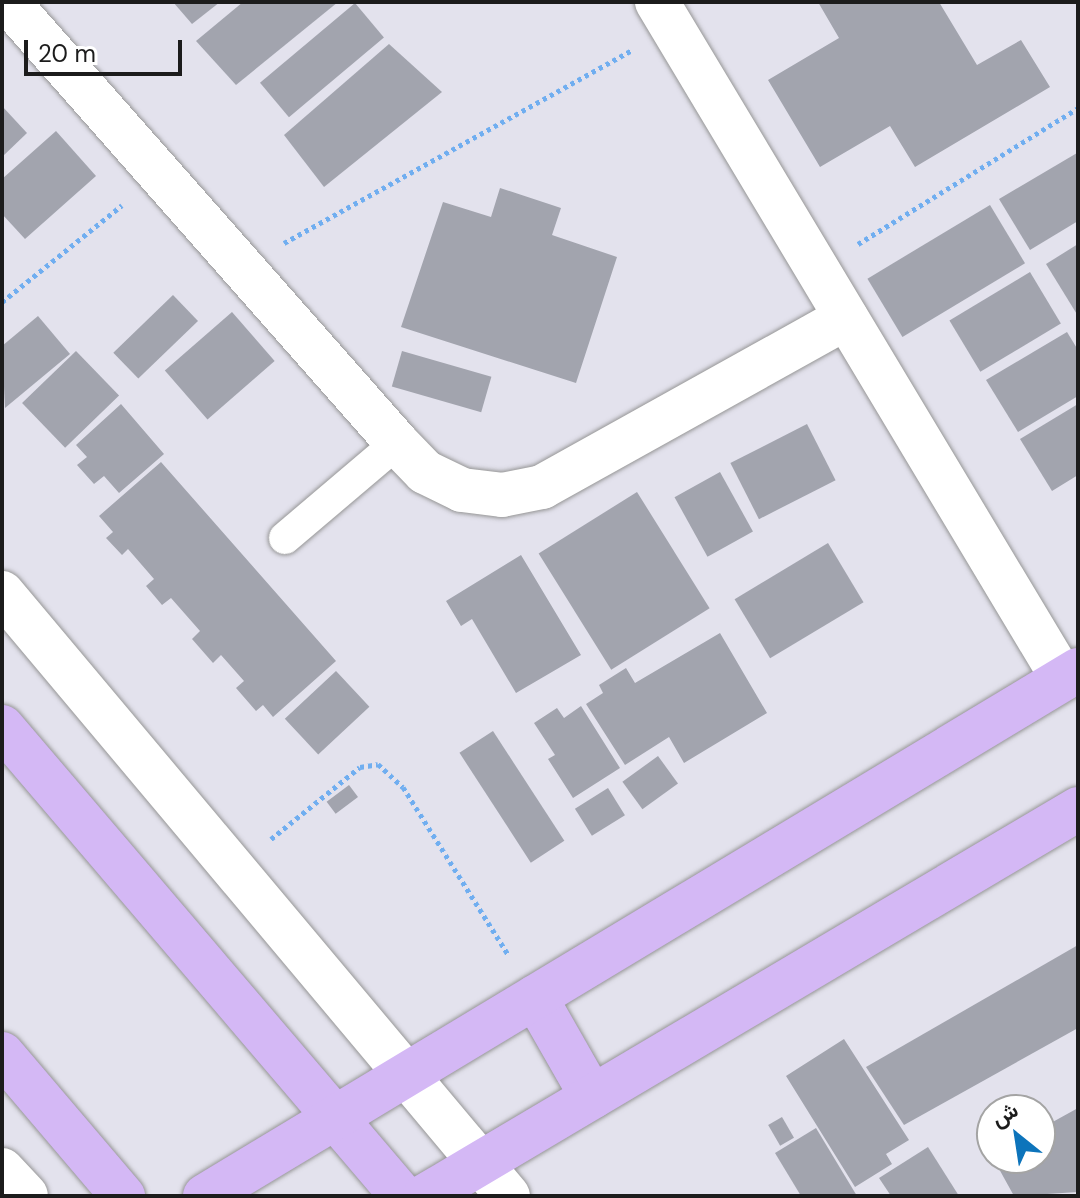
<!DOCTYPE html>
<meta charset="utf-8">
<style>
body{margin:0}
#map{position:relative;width:1080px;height:1198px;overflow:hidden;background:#e3e2ed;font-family:"DM Sans",Vazirmatn,sans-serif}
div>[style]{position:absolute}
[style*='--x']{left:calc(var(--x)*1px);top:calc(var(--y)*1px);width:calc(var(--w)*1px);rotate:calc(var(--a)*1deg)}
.building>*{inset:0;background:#a2a4ae;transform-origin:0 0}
.path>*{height:5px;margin-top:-2.5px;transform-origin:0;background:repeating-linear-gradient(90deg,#70aef0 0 4px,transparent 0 8px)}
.roads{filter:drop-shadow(0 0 2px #969696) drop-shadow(0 0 2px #969696)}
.lane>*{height:32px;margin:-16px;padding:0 16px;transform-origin:16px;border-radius:16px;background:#fff}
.street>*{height:44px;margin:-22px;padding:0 22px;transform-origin:22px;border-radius:22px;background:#fff}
.secondary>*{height:44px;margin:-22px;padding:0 22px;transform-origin:22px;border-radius:22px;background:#d4b8f5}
span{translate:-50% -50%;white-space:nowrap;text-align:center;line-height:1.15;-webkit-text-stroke:7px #fff;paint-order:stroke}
.frame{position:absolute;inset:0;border:4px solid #1c1c1c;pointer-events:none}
.north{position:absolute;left:976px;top:1094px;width:80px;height:80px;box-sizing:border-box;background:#fff;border:2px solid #a4a4a4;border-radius:50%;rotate:330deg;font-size:22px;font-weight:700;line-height:32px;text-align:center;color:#1c1c1c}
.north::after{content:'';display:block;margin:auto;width:28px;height:36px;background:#0d74bb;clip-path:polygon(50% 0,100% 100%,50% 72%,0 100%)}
.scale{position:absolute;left:24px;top:40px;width:158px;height:36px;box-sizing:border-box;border:4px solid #1c1c1c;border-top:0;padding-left:10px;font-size:24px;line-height:28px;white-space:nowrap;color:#1c1c1c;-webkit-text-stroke:6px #fff;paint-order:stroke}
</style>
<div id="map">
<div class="building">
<i style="clip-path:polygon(173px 2px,220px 2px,192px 24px)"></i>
<i style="clip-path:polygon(243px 2px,338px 2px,236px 85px,196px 41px)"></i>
<i style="clip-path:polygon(818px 2px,939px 2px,977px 65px,1021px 40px,1050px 87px,915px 167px,890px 126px,820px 167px,768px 80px,839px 38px)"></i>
<i style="left:355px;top:3px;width:45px;height:124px;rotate:50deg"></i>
<i style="clip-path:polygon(389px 44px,442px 92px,324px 187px,284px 135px)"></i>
<i style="clip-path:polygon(2px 106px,27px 133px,2px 157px)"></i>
<i style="clip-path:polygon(56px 131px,96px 176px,25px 239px,2px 214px,2px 179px)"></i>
<i style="clip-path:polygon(1077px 153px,1078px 221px,1030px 250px,999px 199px)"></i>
<i style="clip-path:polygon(500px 188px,561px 208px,552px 235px,617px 257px,576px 383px,401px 327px,443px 202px,491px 217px)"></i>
<i style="left:990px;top:205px;width:68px;height:143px;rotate:59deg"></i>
<i style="clip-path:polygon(1078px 244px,1078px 316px,1046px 264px)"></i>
<i style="left:1030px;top:272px;width:60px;height:94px;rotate:59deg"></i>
<i style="left:173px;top:295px;width:36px;height:83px;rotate:46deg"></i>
<i style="left:232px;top:312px;width:65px;height:89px;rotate:49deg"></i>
<i style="clip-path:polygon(38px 316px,70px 354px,5px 408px,2px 346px)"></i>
<i style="clip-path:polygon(1067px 332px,1078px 350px,1078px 396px,1018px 432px,986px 380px)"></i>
<i style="left:76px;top:351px;width:62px;height:75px;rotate:46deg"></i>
<i style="left:402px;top:351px;width:93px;height:37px;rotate:16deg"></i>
<i style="clip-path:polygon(121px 404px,164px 454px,119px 493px,104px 476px,94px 484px,77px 465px,87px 457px,76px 445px)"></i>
<i style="clip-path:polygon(1078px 404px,1078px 475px,1052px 491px,1020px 439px)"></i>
<i style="left:807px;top:424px;width:63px;height:86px;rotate:63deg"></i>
<i style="clip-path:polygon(161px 462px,336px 661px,273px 717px,263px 705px,256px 711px,236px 688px,244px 681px,221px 655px,213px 663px,192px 639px,200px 631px,171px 598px,162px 605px,146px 586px,154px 579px,128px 549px,122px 555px,106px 538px,113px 532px,99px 516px)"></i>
<i style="left:720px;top:472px;width:68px;height:52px;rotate:61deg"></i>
<i style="left:637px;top:492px;width:137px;height:116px;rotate:58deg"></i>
<i style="left:828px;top:543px;width:69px;height:109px;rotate:59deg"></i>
<i style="clip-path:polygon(521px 555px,581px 655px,516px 693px,472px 619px,461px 626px,446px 601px)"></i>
<i style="clip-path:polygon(720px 633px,767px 713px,684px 763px,669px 737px,625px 765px,586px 704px,603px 693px,599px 685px,626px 668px,635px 683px)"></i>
<i style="left:336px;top:671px;width:49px;height:70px;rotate:47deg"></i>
<i style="clip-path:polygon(581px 706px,620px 768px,573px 798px,548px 759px,555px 755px,534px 723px,557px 708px,564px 718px)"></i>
<i style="left:493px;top:731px;width:131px;height:40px;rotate:57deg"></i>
<i style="left:658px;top:756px;width:34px;height:44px;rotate:54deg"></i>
<i style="left:349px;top:785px;width:15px;height:28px;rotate:53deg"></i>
<i style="left:608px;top:788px;width:32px;height:39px;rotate:58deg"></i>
<i style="clip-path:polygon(1078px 945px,1078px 1028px,904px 1125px,866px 1067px)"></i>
<i style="clip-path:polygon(844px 1039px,909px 1140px,886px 1154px,892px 1164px,855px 1187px,786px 1076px)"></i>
<i style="clip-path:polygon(1078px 1108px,1078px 1192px,1014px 1196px,993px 1158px,1040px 1158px,1040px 1129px)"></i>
<i style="left:782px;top:1117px;width:24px;height:16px;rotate:60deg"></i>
<i style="clip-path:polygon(816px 1128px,857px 1196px,801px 1196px,775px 1153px)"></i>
<i style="clip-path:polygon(928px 1147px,959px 1196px,891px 1196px,879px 1178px)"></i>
</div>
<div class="path">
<i style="--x:284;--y:243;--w:398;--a:-29"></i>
<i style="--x:858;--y:244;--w:259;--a:-31.7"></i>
<i style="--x:2;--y:302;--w:154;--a:-38.9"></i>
<i style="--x:271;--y:839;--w:114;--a:-39"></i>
<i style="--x:360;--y:767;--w:18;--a:-9"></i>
<i style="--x:378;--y:764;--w:34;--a:43"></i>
<i style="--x:403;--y:787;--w:199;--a:57.9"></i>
</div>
<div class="roads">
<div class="lane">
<i style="--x:285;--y:538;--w:147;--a:-40.3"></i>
</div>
<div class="street">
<i style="--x:8;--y:2;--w:588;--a:48.58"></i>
<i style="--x:397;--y:443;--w:40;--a:46"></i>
<i style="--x:425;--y:472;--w:41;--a:25.9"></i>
<i style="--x:462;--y:490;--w:40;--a:7.1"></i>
<i style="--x:502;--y:495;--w:41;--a:-11.3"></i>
<i style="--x:542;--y:487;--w:348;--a:-29.1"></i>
<i style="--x:657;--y:2;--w:789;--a:59.05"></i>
<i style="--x:2;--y:593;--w:787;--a:50"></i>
<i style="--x:2;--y:1170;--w:35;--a:47"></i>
</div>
<div class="secondary">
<i style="--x:2;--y:727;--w:616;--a:49.54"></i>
<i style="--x:535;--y:997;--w:115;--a:60.3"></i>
<i style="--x:2;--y:1054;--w:187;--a:49.6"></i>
<i style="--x:205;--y:1196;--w:1019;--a:-31.07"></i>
<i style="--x:425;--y:1196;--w:759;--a:-30.65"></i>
</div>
</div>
<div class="frame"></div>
<div class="north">ش</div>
<div class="scale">20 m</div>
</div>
